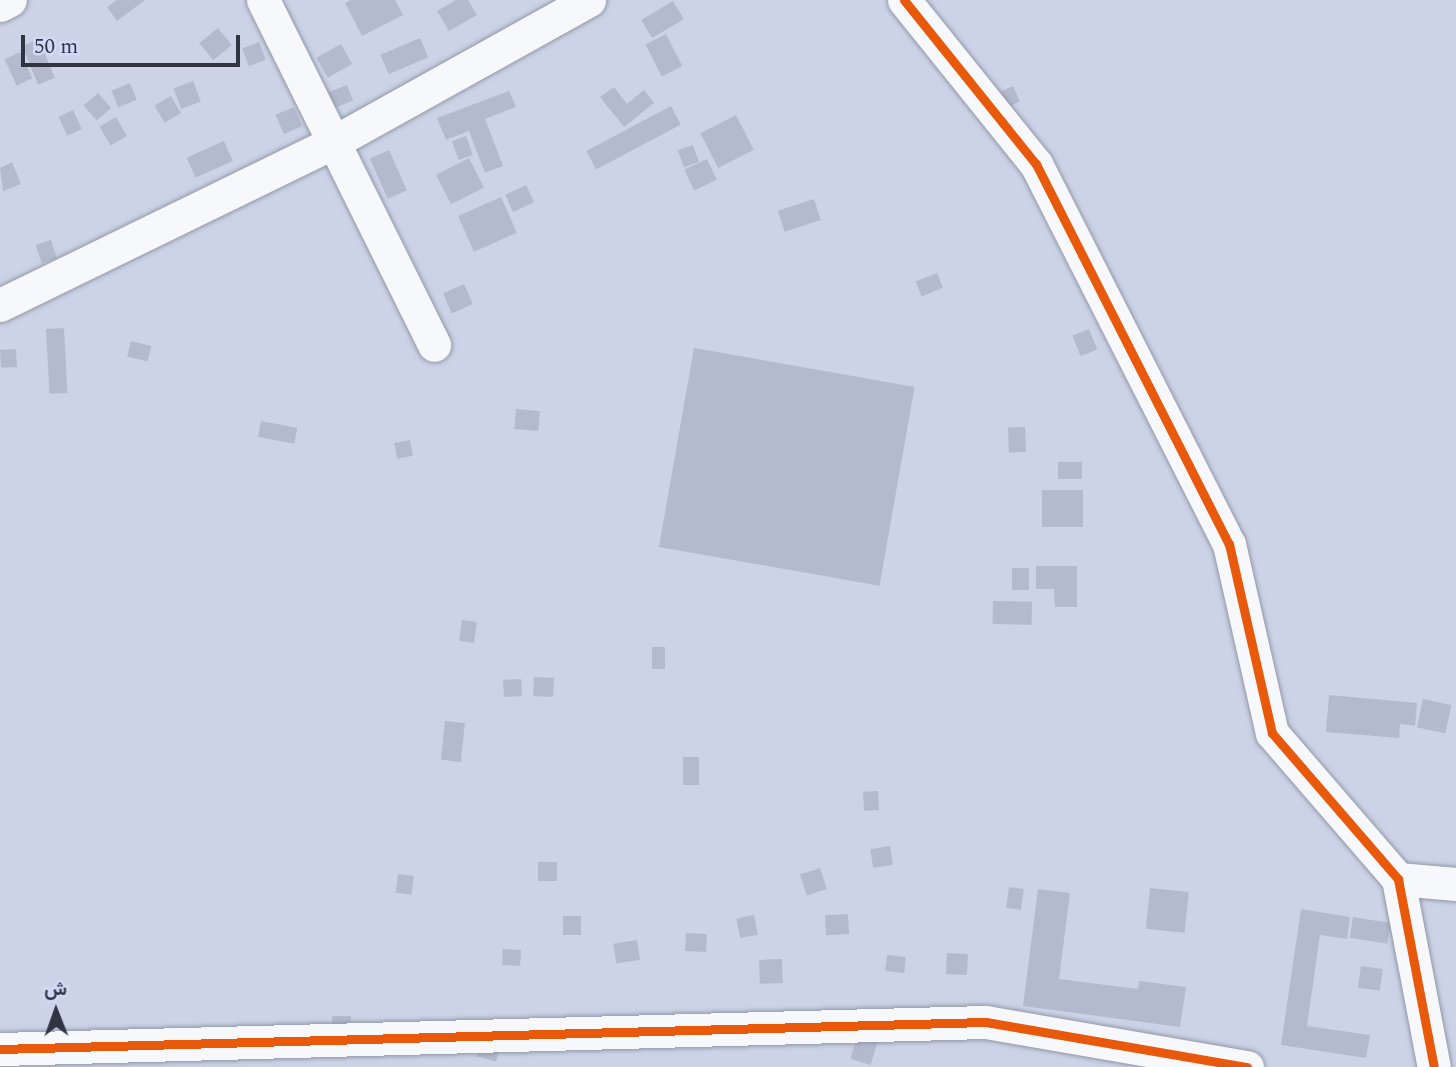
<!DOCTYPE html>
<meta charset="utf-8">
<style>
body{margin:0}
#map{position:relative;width:1456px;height:1067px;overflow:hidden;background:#ccd3e7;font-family:Spectral,Vazirmatn,serif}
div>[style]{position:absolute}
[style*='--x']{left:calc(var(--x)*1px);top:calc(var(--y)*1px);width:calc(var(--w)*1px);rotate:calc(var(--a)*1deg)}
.building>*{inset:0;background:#b4bace;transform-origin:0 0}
.roads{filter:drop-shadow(0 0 2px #9398a7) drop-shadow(0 0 2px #9398a7)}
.street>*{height:33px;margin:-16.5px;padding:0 16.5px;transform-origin:16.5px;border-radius:16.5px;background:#f7f8fb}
.cycleway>*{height:9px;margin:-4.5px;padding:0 4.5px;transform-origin:4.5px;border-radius:4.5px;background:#e8590c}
span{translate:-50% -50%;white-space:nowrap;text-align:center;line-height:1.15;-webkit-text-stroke:6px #d0daf8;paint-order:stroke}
.north{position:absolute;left:21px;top:976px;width:70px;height:70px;-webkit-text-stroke:5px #d0daf8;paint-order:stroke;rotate:359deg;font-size:19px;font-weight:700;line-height:28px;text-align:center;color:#303544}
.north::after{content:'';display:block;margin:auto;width:24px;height:32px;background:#303544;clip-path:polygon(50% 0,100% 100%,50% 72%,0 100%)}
.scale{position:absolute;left:21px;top:35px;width:219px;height:32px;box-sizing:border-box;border:4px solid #303544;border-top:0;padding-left:9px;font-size:21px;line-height:24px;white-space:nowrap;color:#303544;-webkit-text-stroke:5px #d0daf8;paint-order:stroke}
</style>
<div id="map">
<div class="building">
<i style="clip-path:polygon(117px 0,145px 0,117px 21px,107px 7px)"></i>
<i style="clip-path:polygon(351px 0,395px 0,403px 15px,362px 36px,345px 3px)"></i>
<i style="clip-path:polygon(456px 0,468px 0,477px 15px,449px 31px,437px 11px)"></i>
<i style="left:673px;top:1px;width:21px;height:37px;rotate:59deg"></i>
<i style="left:218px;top:28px;width:22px;height:24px;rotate:51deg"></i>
<i style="left:666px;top:34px;width:36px;height:23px;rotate:63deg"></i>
<i style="left:420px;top:38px;width:21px;height:43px;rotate:67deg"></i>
<i style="left:39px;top:39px;width:42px;height:18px;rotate:68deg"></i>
<i style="left:259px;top:42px;width:19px;height:18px;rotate:69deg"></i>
<i style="left:341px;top:44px;width:23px;height:28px;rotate:61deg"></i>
<i style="left:20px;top:52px;width:29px;height:17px;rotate:65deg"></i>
<i style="left:193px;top:81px;width:22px;height:21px;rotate:69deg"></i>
<i style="left:130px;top:83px;width:18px;height:20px;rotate:68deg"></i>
<i style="left:347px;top:85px;width:17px;height:23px;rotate:69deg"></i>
<i style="left:1013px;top:86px;width:17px;height:23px;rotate:66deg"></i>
<i style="clip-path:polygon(614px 87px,627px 104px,644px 90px,654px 103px,624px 127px,600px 97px)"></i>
<i style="clip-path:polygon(509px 91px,516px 107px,485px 119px,503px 166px,485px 173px,469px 131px,446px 140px,437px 118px)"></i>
<i style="left:98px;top:93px;width:20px;height:19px;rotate:49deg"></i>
<i style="left:171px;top:96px;width:20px;height:19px;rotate:60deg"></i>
<i style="left:671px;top:106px;width:21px;height:96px;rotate:62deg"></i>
<i style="left:294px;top:107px;width:21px;height:20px;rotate:67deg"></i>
<i style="left:73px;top:110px;width:21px;height:16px;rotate:65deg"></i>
<i style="left:736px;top:115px;width:39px;height:40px;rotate:63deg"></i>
<i style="left:116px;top:117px;width:22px;height:19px;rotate:60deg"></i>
<i style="left:466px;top:136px;width:20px;height:15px;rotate:70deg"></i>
<i style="left:224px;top:141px;width:22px;height:41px;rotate:66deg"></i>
<i style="left:693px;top:145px;width:18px;height:16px;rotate:71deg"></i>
<i style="left:389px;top:150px;width:44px;height:21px;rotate:66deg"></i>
<i style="left:469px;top:158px;width:33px;height:37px;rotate:63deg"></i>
<i style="left:707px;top:159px;width:23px;height:25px;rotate:65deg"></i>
<i style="clip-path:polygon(12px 162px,21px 184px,3px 191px,0 168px)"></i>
<i style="left:526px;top:185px;width:19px;height:23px;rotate:65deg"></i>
<i style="left:501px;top:197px;width:39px;height:47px;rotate:66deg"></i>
<i style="left:814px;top:199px;width:22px;height:38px;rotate:72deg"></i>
<i style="left:51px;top:240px;width:19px;height:16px;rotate:72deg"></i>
<i style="left:937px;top:273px;width:16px;height:23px;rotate:68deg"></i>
<i style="left:464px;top:284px;width:22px;height:23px;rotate:66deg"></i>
<i style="left:64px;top:328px;width:65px;height:18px;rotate:87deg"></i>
<i style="left:1089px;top:329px;width:22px;height:18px;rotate:68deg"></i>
<i style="left:131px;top:341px;width:21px;height:16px;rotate:14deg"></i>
<i style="left:694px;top:348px;width:224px;height:202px;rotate:10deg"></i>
<i style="left:16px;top:349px;width:18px;height:16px;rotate:87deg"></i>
<i style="left:516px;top:409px;width:24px;height:20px;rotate:5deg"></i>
<i style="left:261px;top:421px;width:37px;height:16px;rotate:11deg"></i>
<i style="left:1025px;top:427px;width:25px;height:17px;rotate:88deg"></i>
<i style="left:410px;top:440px;width:16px;height:16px;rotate:79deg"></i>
<i style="left:1058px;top:462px;width:24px;height:17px"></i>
<i style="left:1042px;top:490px;width:41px;height:37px"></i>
<i style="clip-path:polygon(1036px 566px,1077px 566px,1077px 607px,1055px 607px,1054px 589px,1036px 589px)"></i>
<i style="left:1012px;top:568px;width:17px;height:22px"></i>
<i style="left:993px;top:601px;width:39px;height:23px;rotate:1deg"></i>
<i style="left:462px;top:620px;width:15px;height:21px;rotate:8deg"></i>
<i style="left:652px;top:647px;width:13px;height:22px"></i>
<i style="left:534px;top:677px;width:20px;height:19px;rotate:3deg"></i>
<i style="left:521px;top:679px;width:17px;height:18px;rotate:87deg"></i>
<i style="clip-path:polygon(1329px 695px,1417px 703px,1415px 726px,1400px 724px,1399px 738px,1326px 732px)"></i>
<i style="left:1423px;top:699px;width:29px;height:29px;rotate:12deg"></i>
<i style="left:445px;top:721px;width:20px;height:39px;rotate:6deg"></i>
<i style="left:683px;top:757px;width:16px;height:28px"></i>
<i style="left:878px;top:791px;width:19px;height:15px;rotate:87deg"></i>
<i style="left:890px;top:846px;width:19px;height:20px;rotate:81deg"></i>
<i style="left:538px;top:862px;width:19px;height:19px"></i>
<i style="left:820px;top:868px;width:22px;height:21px;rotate:72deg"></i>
<i style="left:398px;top:874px;width:16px;height:19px;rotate:7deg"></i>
<i style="left:1009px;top:887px;width:15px;height:21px;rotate:8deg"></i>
<i style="left:1150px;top:888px;width:39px;height:41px;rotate:6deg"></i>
<i style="clip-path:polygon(1038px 889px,1070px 893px,1059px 979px,1138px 989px,1139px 981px,1186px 987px,1180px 1027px,1023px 1006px)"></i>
<i style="clip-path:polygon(1301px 909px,1350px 917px,1347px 939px,1320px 935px,1307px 1026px,1370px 1035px,1366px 1058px,1281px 1045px)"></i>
<i style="left:848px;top:914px;width:20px;height:23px;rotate:87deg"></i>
<i style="left:754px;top:915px;width:20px;height:18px;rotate:79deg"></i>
<i style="left:563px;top:916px;width:18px;height:19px"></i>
<i style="left:1353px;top:917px;width:38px;height:21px;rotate:9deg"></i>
<i style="left:686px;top:933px;width:21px;height:18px;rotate:3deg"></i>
<i style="left:637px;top:940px;width:20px;height:24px;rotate:81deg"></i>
<i style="left:503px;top:949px;width:18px;height:16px;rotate:3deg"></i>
<i style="left:947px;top:953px;width:21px;height:21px;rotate:3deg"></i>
<i style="left:887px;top:955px;width:19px;height:16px;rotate:6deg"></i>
<i style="left:782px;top:959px;width:24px;height:23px;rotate:88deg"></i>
<i style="left:1361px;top:966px;width:22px;height:22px;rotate:8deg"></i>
<i style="left:332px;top:1016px;width:19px;height:15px"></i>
<i style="left:858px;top:1034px;width:21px;height:26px;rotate:17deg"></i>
<i style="left:482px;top:1036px;width:20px;height:21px;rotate:15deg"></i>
</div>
<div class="roads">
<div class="street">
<i style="--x:263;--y:0;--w:385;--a:63.6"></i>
<i style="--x:904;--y:0;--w:211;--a:51.2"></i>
<i style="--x:1036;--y:164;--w:426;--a:63.1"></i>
<i style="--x:1229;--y:544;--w:194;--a:77.2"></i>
<i style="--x:1272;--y:733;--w:193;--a:49.2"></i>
<i style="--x:1398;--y:879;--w:191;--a:79.2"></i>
<i style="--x:0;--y:5;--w:11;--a:-27"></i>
<i style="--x:0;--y:305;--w:372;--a:-26"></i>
<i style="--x:334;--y:142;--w:292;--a:-29.1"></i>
<i style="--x:1398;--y:879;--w:58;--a:4.9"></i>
<i style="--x:0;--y:1049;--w:986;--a:-1.57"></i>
<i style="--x:986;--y:1022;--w:265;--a:9.8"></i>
</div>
</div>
<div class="cycleway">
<i style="--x:904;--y:0;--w:211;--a:51.2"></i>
<i style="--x:1036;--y:164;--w:426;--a:63.1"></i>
<i style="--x:1229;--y:544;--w:194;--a:77.2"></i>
<i style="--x:1272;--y:733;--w:193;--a:49.2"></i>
<i style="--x:1398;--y:879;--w:191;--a:79.2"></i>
<i style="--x:0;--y:1049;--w:986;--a:-1.57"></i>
<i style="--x:986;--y:1022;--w:265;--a:9.8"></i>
</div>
<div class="north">ش</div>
<div class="scale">50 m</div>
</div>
